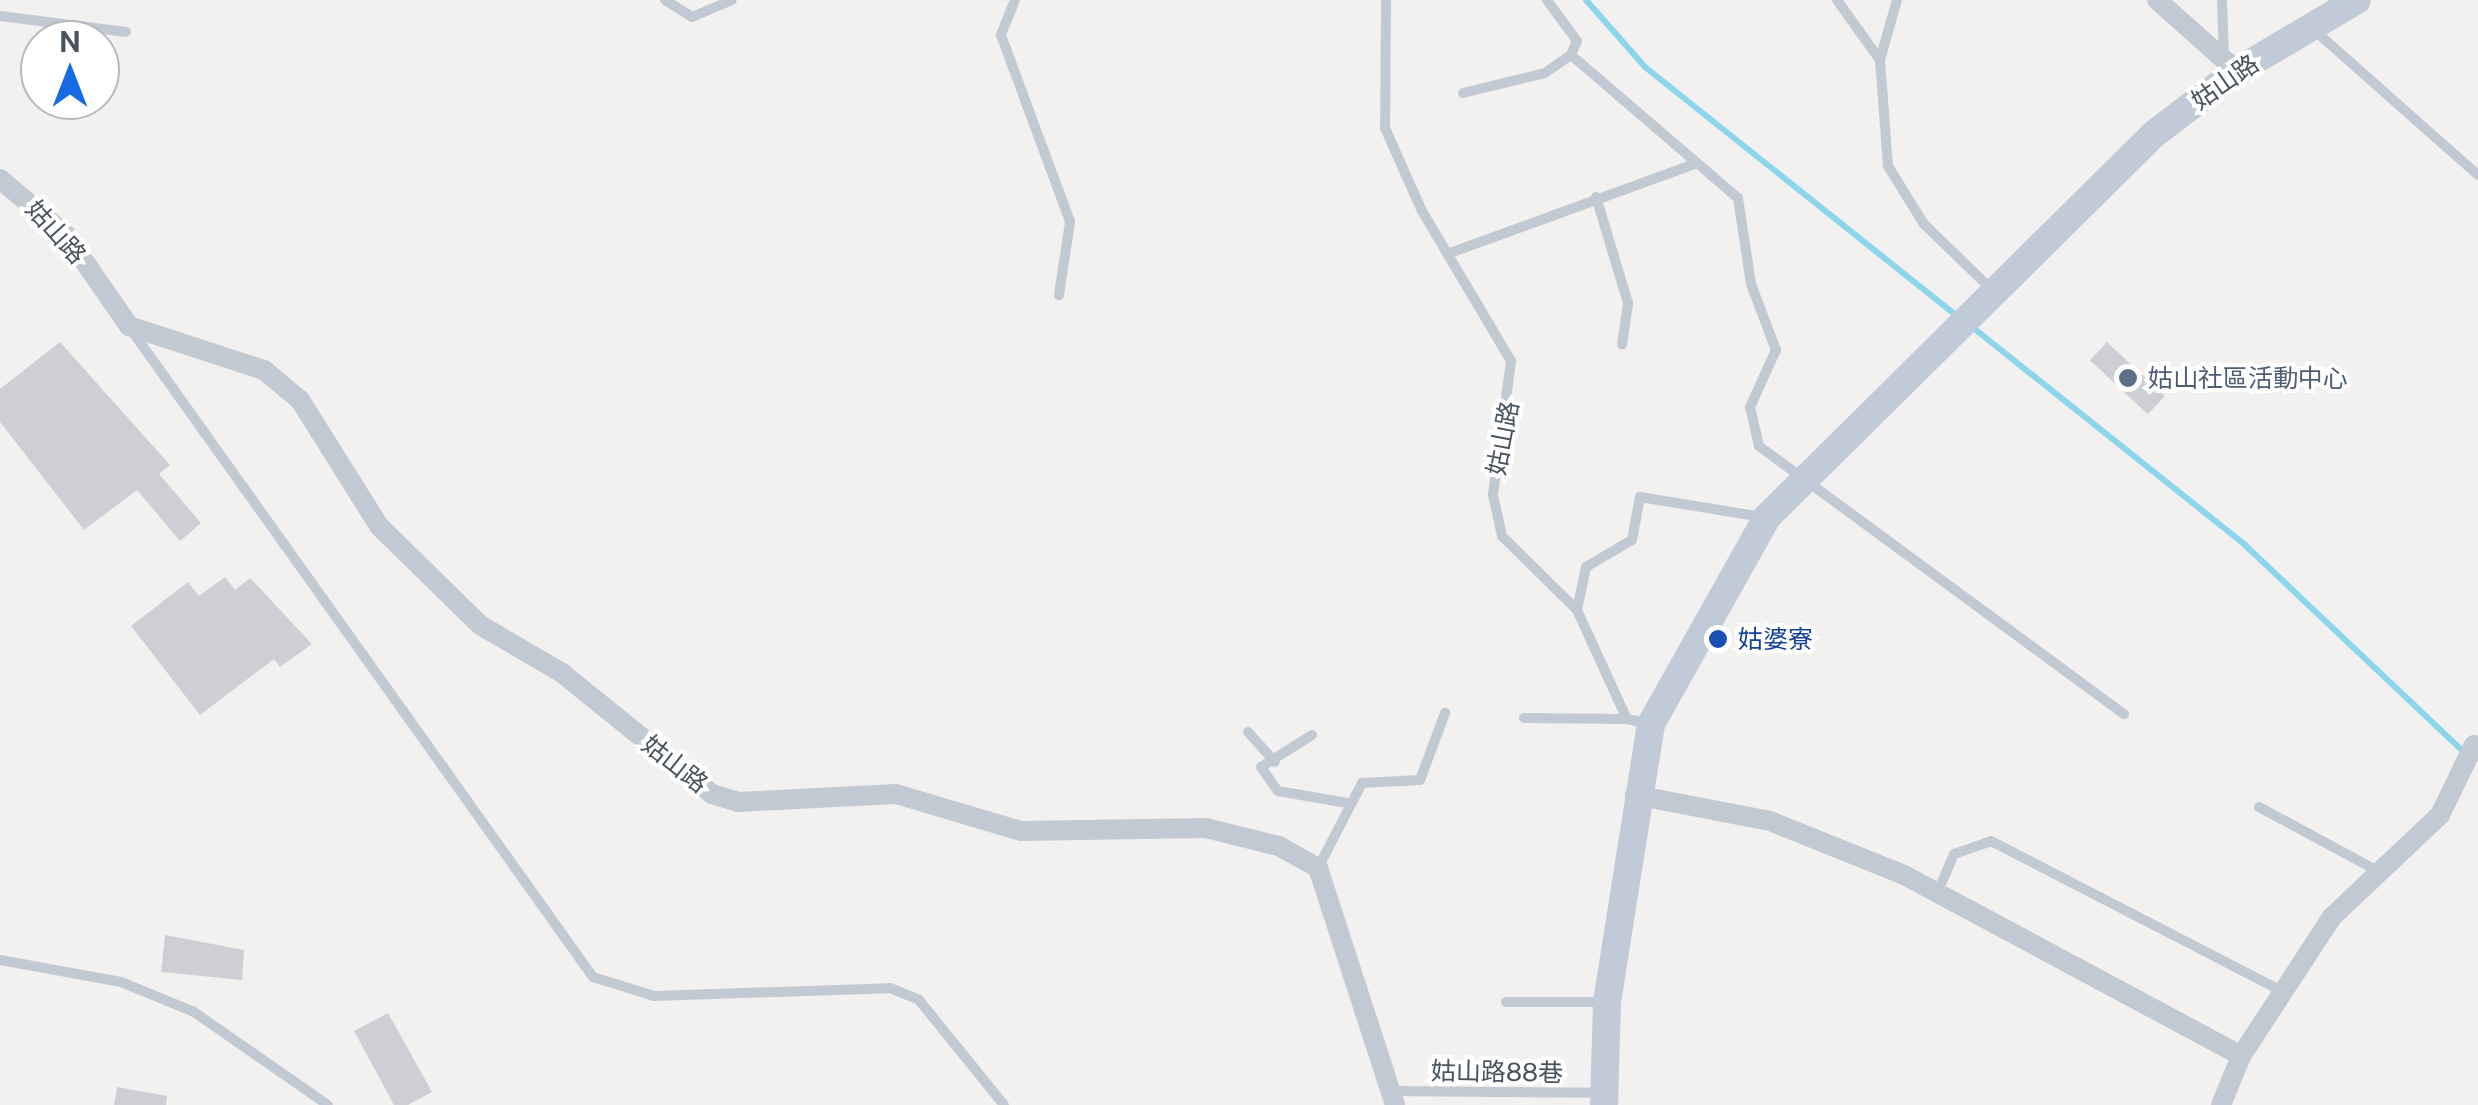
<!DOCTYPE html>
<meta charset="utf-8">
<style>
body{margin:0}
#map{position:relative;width:2478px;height:1105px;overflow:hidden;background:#f3f0f0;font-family:"Public Sans","Noto Sans TC",sans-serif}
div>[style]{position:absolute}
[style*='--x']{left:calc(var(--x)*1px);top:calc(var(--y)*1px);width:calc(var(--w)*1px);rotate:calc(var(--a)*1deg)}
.stream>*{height:6px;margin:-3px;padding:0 3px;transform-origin:3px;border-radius:3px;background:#8cd6ed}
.building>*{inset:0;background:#cdcfd5;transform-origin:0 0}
.lane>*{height:10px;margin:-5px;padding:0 5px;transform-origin:5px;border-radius:5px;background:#c1cad2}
.street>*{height:20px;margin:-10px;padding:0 10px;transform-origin:10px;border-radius:10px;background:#c1cad2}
.secondary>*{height:28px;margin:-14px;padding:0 14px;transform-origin:14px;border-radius:14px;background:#c1cbd7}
.dots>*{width:28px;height:28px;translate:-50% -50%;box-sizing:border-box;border:5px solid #fff;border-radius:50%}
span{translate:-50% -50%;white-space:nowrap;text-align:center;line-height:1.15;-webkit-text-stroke:8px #fff;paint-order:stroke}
.street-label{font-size:25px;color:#48535e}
.service-label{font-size:25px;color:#4e5e75}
.left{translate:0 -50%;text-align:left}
.transit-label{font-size:25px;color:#164399}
.north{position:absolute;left:20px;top:20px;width:100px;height:100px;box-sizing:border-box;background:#fff;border:2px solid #b6babf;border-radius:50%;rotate:0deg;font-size:28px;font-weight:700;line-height:40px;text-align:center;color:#48535e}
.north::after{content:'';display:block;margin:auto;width:35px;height:45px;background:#176ae6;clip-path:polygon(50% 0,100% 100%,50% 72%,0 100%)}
</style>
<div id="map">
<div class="stream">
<i style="--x:1586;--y:0;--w:89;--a:48.6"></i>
<i style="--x:1645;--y:67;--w:399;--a:38.6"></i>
<i style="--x:1971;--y:326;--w:351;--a:38.6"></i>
<i style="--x:2245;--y:545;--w:301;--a:43.4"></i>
</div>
<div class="building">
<i style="clip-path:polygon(60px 342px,170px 465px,159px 474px,201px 523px,180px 541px,137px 490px,84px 530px,0 422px,0 389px)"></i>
<i style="left:2107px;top:342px;width:79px;height:25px;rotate:43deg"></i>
<i style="clip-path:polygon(225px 577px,235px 590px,250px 578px,312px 644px,280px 667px,274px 659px,200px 715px,131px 626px,188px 582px,199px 596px)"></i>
<i style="clip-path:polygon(165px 935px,244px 950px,242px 980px,161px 972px)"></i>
<i style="clip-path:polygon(388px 1013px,432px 1092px,408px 1105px,394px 1105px,354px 1031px)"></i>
<i style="clip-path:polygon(117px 1087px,167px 1096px,166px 1105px,114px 1105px)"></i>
</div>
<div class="lane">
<i style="--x:665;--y:0;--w:32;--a:32"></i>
<i style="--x:692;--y:17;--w:43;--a:-23"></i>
<i style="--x:1015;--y:0;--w:38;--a:112"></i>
<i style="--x:1001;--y:35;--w:199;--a:69.7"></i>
<i style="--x:1070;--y:222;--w:74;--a:98.6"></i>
<i style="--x:1386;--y:0;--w:128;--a:90.4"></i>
<i style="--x:1385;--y:128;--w:91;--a:66"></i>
<i style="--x:1422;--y:211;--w:174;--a:59.3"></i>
<i style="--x:1511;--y:361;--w:135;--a:97.7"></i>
<i style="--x:1493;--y:495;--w:42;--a:77.6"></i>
<i style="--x:1502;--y:536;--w:105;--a:44.6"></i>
<i style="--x:1577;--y:610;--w:120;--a:65.4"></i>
<i style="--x:1627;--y:719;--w:24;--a:12"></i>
<i style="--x:1547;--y:0;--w:51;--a:53.8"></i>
<i style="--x:1577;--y:41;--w:15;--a:113"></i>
<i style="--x:1837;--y:0;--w:74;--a:54.4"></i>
<i style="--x:1897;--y:0;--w:62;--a:105.8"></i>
<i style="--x:1880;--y:60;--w:106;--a:85.7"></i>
<i style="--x:1888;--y:166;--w:68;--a:58.2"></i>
<i style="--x:1924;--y:224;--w:92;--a:44.1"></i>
<i style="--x:2222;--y:0;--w:58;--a:88"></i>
<i style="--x:0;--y:16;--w:127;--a:7.2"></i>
<i style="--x:2314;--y:30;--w:219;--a:41.5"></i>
<i style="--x:1463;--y:93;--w:84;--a:-13.7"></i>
<i style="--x:1545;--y:73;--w:32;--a:-35"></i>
<i style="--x:1571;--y:55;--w:220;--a:40.6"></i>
<i style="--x:1738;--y:198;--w:87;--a:81.4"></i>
<i style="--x:1751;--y:284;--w:71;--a:69.3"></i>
<i style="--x:1776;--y:350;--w:63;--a:114.5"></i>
<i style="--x:1750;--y:407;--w:40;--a:77"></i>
<i style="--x:1759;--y:446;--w:453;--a:36.3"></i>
<i style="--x:1596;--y:197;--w:111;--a:73.2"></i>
<i style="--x:1628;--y:303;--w:42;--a:98.1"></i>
<i style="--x:1450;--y:253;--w:261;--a:-20"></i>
<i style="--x:132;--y:331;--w:794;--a:54.49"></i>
<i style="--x:593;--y:977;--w:64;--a:17.3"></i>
<i style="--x:654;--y:996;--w:236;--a:-1.9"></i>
<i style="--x:890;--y:988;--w:31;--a:22"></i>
<i style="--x:919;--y:1000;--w:135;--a:51"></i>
<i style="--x:1577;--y:610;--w:44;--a:-78.2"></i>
<i style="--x:1586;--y:567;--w:53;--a:-30.4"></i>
<i style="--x:1632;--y:540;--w:44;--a:-79.5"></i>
<i style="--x:1640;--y:497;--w:124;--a:9.3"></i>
<i style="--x:1524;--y:718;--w:103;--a:0.6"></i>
<i style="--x:1248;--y:732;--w:40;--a:48"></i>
<i style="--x:1312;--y:735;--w:60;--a:147.9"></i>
<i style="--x:1261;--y:767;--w:29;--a:55"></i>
<i style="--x:1278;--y:791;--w:70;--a:9.9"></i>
<i style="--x:2259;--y:807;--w:131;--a:28.3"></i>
<i style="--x:1318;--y:868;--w:96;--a:-62.6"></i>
<i style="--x:1362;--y:783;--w:58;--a:-3"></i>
<i style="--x:1420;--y:780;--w:72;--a:-69.5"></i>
<i style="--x:1937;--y:894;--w:43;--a:-67"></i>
<i style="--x:1954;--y:854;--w:39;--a:-19"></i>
<i style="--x:1991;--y:841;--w:329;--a:27.3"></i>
<i style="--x:0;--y:960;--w:123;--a:10.3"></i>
<i style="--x:121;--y:982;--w:79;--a:22.3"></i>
<i style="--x:194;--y:1012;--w:163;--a:34.8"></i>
<i style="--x:1506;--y:1002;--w:100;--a:0"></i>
<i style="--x:1390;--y:1091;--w:213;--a:0.5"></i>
</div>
<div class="street">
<i style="--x:2157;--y:0;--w:107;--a:41.6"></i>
<i style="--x:0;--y:179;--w:87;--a:40.3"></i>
<i style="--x:66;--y:235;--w:111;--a:55.3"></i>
<i style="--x:129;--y:326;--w:142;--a:18.1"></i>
<i style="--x:264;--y:370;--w:47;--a:39.8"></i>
<i style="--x:300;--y:400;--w:149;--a:57.9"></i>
<i style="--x:379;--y:526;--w:141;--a:44.4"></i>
<i style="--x:480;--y:625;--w:95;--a:30.3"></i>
<i style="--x:562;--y:673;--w:193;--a:38.9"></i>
<i style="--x:712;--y:794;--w:27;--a:17"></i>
<i style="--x:738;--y:802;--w:158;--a:-2.9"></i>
<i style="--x:896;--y:794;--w:130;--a:16.5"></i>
<i style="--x:1021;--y:831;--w:185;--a:-0.9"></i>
<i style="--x:1206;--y:828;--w:75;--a:13.9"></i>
<i style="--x:1279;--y:846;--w:45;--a:29.4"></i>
<i style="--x:1318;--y:868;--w:249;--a:72"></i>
<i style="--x:1635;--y:795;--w:137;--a:10.9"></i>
<i style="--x:1770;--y:821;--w:144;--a:21.9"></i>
<i style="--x:1904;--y:875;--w:383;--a:28.2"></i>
<i style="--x:2221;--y:1105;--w:53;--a:-67.8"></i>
<i style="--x:2241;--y:1056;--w:166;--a:-56.8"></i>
<i style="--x:2332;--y:917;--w:149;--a:-43.4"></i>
<i style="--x:2440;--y:815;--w:78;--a:-64.1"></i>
</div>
<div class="secondary">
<i style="--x:1604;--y:1105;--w:103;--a:-88.3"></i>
<i style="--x:1607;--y:1002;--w:281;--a:-81"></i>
<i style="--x:1651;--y:724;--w:237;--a:-60.7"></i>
<i style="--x:1767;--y:517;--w:544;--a:-44.7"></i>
<i style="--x:2154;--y:134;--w:104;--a:-37.2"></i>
<i style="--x:2237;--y:71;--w:139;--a:-30.6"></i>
</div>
<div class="dots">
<i style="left:2128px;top:378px;background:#5c6f8a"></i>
<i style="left:1718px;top:639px;background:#1a4fb4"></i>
</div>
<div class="street-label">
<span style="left:2225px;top:82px;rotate:-35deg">姑山路</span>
<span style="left:56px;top:232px;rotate:48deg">姑山路</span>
<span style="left:1503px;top:438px;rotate:-79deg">姑山路</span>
<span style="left:675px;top:764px;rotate:38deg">姑山路</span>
<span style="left:1497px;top:1072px;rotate:1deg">姑山路88巷</span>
</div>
<div class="service-label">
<span class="left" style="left:2148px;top:378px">姑山社區活動中心</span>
</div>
<div class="transit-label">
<span class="left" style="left:1738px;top:639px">姑婆寮</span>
</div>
<div class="north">N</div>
</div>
